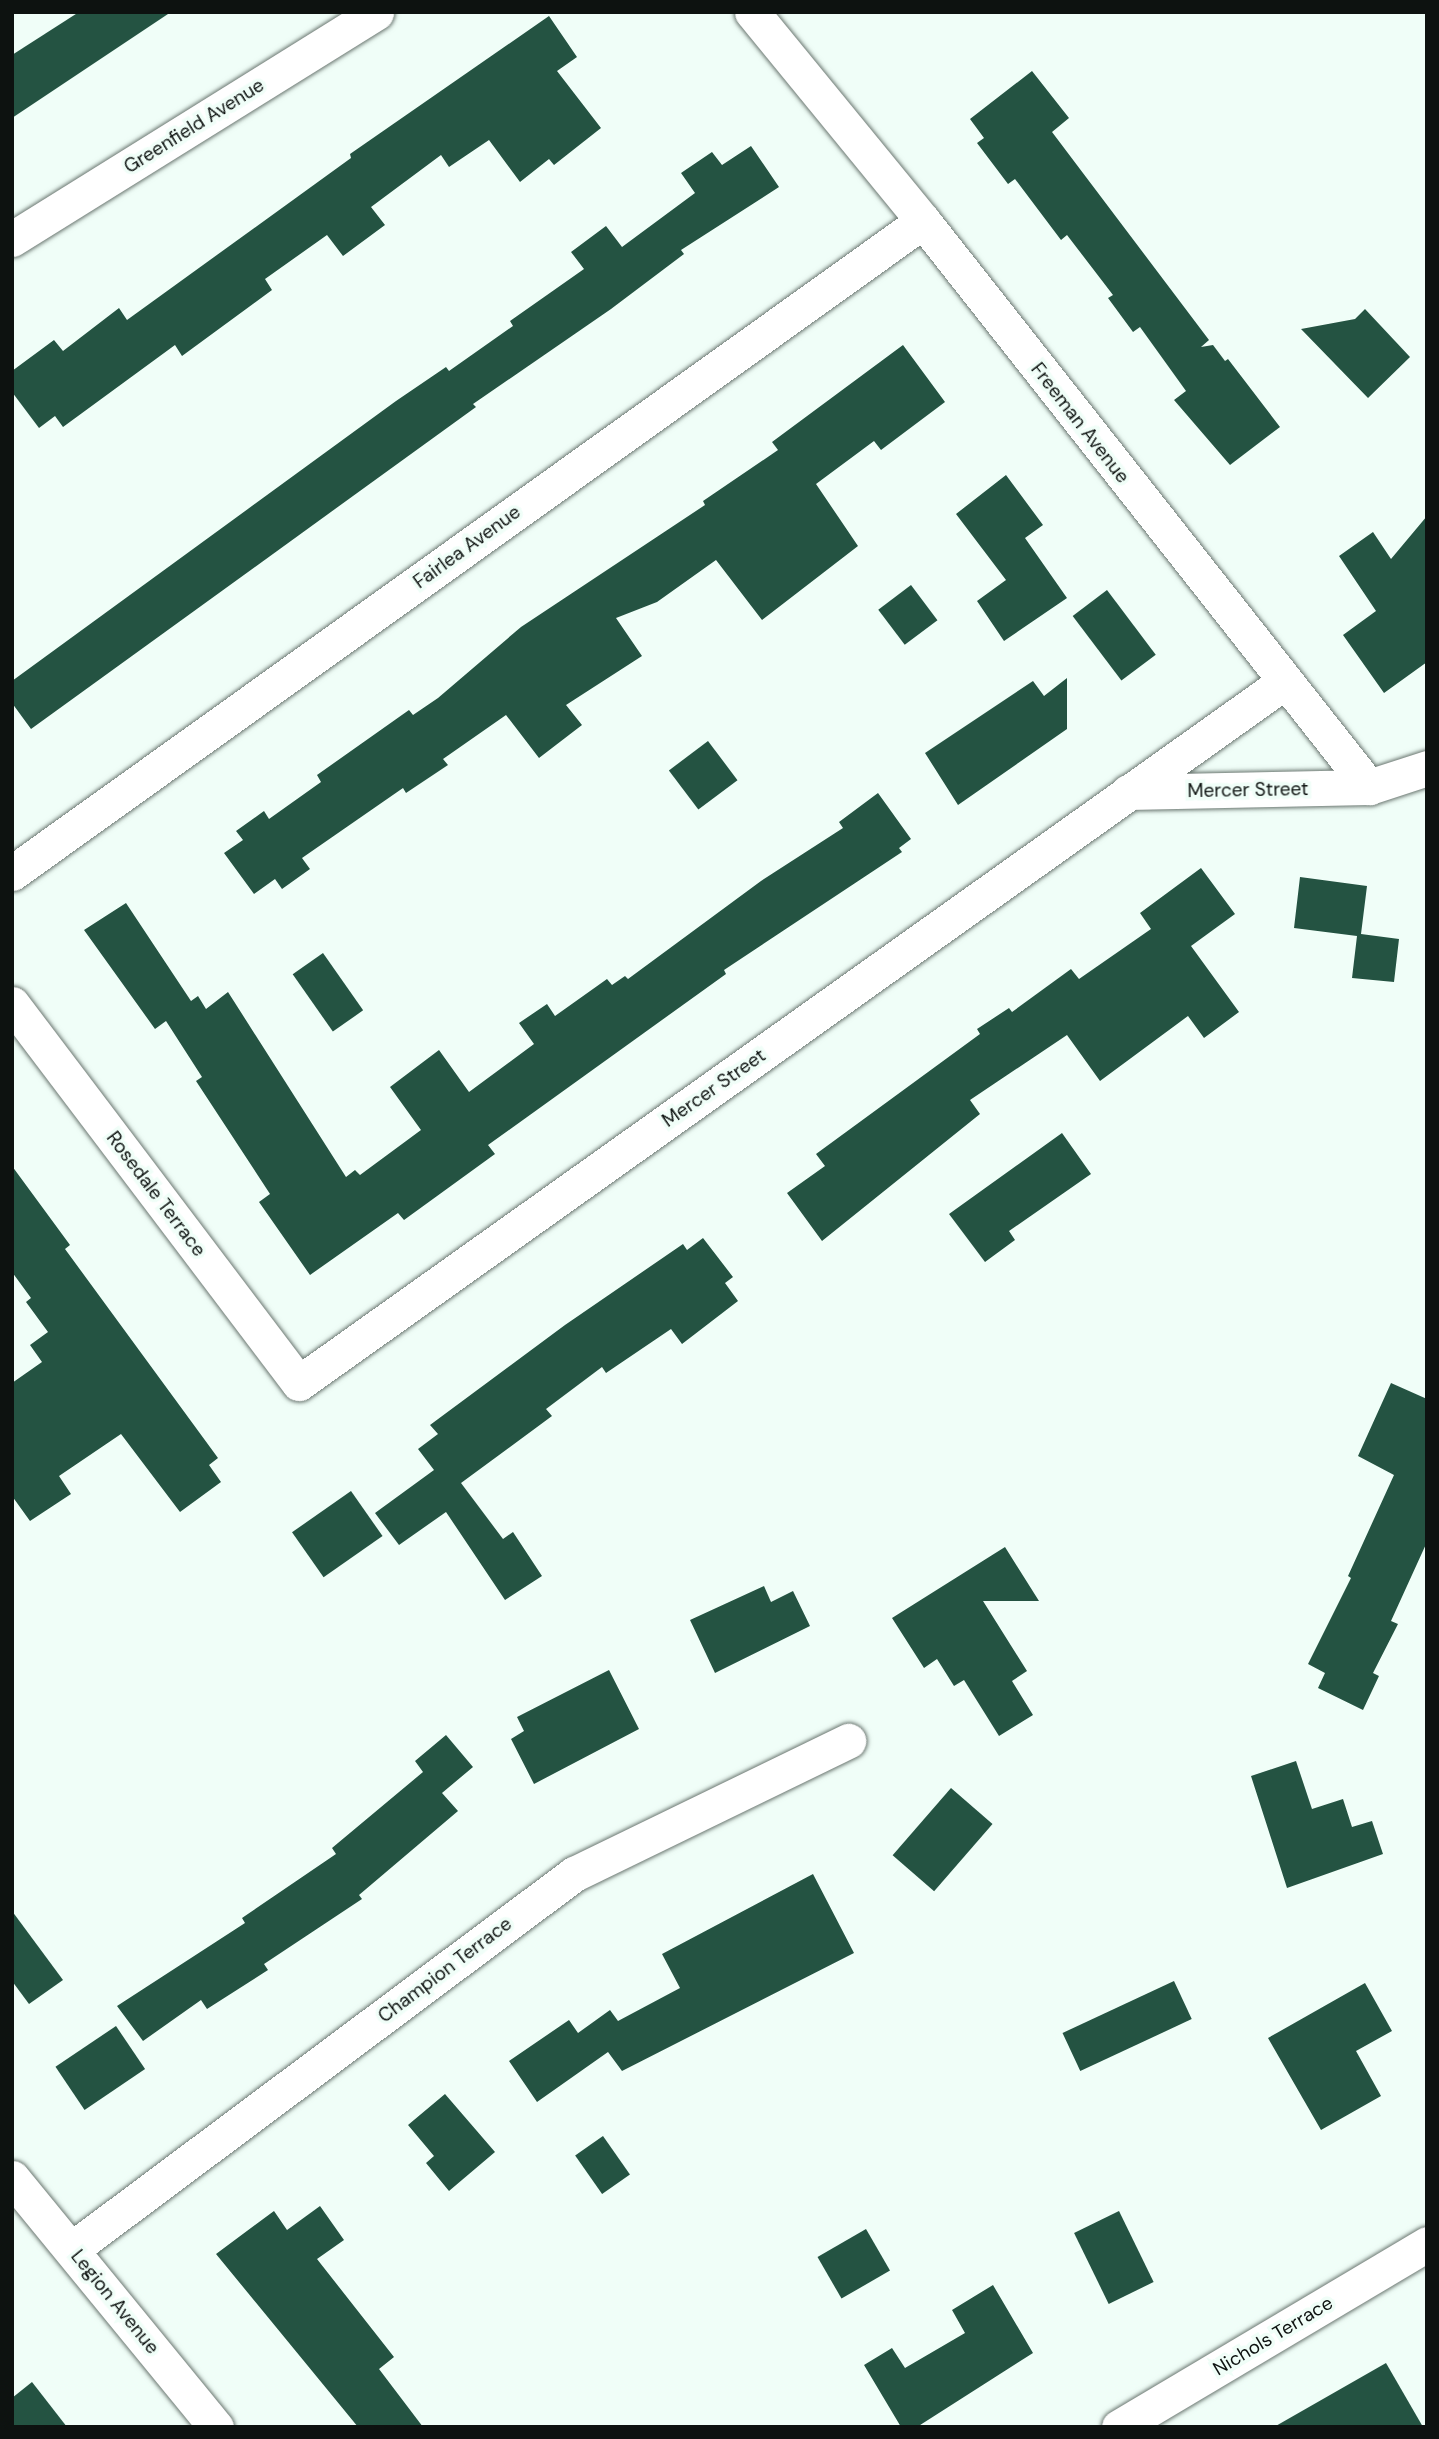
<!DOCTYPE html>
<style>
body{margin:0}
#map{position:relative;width:1439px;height:2439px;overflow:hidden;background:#f0fef8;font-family:"DM Sans",sans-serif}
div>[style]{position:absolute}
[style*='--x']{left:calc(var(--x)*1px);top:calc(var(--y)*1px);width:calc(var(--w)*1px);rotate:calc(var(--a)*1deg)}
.building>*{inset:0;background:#245342;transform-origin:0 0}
.roads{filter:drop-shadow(0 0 2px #6b7771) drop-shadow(0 0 2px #6b7771)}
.street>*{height:35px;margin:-17.5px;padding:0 17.5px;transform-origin:17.5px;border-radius:17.5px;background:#fff}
span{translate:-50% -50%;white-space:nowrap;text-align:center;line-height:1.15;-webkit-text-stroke:7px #f0fef8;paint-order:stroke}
.street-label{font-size:19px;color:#0d1210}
.frame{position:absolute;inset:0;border:14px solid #0d1210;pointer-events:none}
</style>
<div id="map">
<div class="building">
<i style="clip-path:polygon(79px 12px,171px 12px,12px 118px,12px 55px)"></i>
<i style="clip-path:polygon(549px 16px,577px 57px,557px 71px,601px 128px,554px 165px,549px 159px,520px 182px,489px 140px,449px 167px,441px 155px,371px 207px,385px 225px,343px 256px,327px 235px,265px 279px,272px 290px,182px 356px,175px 345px,63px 427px,55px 416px,39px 428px,12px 392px,12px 371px,54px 340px,63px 351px,119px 308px,127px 320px,351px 158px,350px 154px)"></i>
<i style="clip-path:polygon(1032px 71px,1069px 118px,1052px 132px,1209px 340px,1201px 347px,1213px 345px,1225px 361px,1228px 359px,1280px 427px,1230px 465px,1174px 400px,1186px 391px,1140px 327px,1133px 332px,1108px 298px,1113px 295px,1067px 235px,1061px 240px,1015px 179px,1008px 184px,977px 143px,984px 138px,970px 119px)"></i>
<i style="clip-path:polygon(751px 146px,779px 187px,681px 250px,684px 254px,611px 309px,473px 404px,476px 407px,31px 729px,12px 703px,12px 681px,396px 401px,446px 367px,449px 371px,513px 326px,510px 321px,584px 269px,571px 252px,606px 226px,622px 247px,695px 193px,681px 173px,712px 152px,722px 165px)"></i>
<i style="clip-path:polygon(1365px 309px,1410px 357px,1368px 398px,1301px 329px,1355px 319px)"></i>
<i style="clip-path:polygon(903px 345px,945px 402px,881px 450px,874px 441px,816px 484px,858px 546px,762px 620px,716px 560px,657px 602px,616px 618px,642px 656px,566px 705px,582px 725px,539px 758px,506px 715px,443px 759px,448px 765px,406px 793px,403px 788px,302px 858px,310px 869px,282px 889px,275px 879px,254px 894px,224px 853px,243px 840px,236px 831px,264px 811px,269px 819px,321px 782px,317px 775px,409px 710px,413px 715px,438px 698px,521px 627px,705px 505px,703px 501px,778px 450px,772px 442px)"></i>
<i style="clip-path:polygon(1006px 475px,1043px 525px,1025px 538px,1067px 598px,1004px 641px,977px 601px,1006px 580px,956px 514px)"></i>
<i style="clip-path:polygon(1427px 516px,1427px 662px,1384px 693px,1343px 635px,1376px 611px,1339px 556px,1373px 532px,1391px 559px)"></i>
<i style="left:911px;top:585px;width:44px;height:41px;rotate:53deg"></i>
<i style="left:1107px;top:590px;width:81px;height:43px;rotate:53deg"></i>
<i style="clip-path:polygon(1067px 678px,1067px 729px,958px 805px,925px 753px,1033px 681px,1044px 696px)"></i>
<i style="left:708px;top:741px;width:49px;height:49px;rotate:53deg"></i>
<i style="clip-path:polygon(878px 793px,911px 839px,899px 848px,902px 852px,724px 970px,726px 974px,488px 1145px,495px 1154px,404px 1220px,398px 1213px,310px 1275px,259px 1202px,270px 1194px,196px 1081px,202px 1077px,166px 1021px,155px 1029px,84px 930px,126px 903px,191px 1001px,198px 996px,206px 1009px,228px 992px,346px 1177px,355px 1170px,360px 1175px,421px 1130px,390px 1087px,439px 1050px,469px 1092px,534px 1044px,519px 1023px,547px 1004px,555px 1016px,607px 979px,612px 985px,625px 976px,628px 979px,761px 881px,843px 828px,839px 822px)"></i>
<i style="clip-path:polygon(1201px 868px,1235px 914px,1191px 946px,1239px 1012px,1204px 1038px,1188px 1016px,1100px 1081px,1067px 1035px,970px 1100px,980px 1114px,822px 1241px,787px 1193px,825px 1166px,816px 1154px,980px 1034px,977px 1029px,1009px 1008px,1012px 1012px,1071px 969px,1079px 979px,1151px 929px,1140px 913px)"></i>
<i style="clip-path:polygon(1300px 877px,1367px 886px,1361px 934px,1399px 939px,1394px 982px,1352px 978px,1357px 936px,1294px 928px)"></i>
<i style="left:323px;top:953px;width:70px;height:37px;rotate:55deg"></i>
<i style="clip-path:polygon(1062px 1133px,1091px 1174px,1009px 1231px,1015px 1240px,985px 1262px,949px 1214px)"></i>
<i style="clip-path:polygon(12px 1166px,70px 1245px,65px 1249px,218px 1458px,209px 1465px,221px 1482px,180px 1512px,121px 1434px,59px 1476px,71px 1494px,30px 1521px,12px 1496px,12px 1383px,42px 1362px,30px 1345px,48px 1332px,26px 1302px,31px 1298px,12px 1272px)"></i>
<i style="clip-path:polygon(703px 1238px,733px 1277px,725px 1283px,738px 1301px,682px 1344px,671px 1329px,606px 1373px,602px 1367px,546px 1409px,552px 1416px,461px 1483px,503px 1539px,513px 1532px,542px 1576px,505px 1600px,446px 1512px,399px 1545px,375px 1513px,434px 1470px,418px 1449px,438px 1434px,430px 1425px,565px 1325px,683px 1244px,687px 1250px)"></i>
<i style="clip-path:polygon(1391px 1383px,1427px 1399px,1427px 1542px,1391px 1621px,1398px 1624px,1373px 1673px,1379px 1676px,1363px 1710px,1318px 1688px,1325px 1673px,1308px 1664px,1351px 1578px,1348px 1576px,1394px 1475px,1358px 1456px)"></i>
<i style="left:351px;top:1491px;width:55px;height:72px;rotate:55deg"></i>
<i style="clip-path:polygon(1005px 1547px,1039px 1601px,983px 1601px,1027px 1671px,1012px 1681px,1033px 1715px,999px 1736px,964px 1680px,954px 1686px,937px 1659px,924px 1668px,892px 1618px)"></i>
<i style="clip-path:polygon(764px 1586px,771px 1602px,793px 1591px,810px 1626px,715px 1673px,690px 1620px)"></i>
<i style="clip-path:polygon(609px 1670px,639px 1729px,534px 1784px,511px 1739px,524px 1731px,517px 1717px)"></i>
<i style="clip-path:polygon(446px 1735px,473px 1767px,442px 1793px,458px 1811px,359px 1895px,362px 1899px,264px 1964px,268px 1970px,207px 2009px,201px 2000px,143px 2041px,117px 2006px,245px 1923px,242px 1918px,336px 1854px,332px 1848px,423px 1772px,415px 1761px)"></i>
<i style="clip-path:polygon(1296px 1761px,1312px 1809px,1343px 1799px,1352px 1827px,1372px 1821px,1383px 1854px,1287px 1888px,1251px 1776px)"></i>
<i style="left:951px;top:1788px;width:55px;height:89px;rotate:41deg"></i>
<i style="clip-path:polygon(813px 1874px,854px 1953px,622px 2071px,608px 2052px,537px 2102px,509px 2061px,569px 2020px,578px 2033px,610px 2010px,618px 2021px,680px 1988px,662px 1954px)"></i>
<i style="clip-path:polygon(12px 1911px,63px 1980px,29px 2004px,12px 1981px)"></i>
<i style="left:1174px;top:1981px;width:42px;height:123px;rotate:65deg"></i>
<i style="clip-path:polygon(1365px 1983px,1392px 2031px,1356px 2051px,1381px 2096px,1321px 2130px,1268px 2038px)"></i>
<i style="left:116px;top:2026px;width:52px;height:73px;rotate:56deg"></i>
<i style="clip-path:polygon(445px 2094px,495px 2152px,449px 2191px,426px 2163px,434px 2156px,408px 2125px)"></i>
<i style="left:603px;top:2136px;width:47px;height:34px;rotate:55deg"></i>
<i style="clip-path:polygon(320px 2206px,344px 2240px,317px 2259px,394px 2357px,379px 2369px,423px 2427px,358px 2427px,216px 2254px,274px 2211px,287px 2230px)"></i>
<i style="left:1119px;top:2211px;width:79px;height:50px;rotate:64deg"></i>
<i style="left:866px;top:2229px;width:48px;height:56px;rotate:60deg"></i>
<i style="clip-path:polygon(993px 2285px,1033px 2353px,917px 2427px,901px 2427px,864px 2365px,892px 2348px,905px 2368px,965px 2333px,952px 2310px)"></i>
<i style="clip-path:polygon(1386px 2363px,1423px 2427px,1274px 2427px)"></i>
<i style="clip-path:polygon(32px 2382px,67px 2427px,12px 2427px,12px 2398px)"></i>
</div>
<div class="roads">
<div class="street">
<i style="--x:752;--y:12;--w:270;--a:50.7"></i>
<i style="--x:923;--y:221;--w:721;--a:51.76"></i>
<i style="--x:1369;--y:787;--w:61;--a:-18.1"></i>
<i style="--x:12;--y:239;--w:429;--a:-31.9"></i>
<i style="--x:1128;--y:792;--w:241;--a:-1.2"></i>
<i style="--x:12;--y:873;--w:1120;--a:-35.59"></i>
<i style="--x:12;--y:1004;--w:475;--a:52.9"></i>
<i style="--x:299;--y:1383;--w:1208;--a:-35.43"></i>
<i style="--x:12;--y:2178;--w:322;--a:50.7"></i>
<i style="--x:72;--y:2249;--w:627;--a:-36.76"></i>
<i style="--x:574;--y:1874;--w:305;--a:-25.9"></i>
<i style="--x:1119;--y:2427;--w:358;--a:-30.7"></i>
</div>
</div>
<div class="street-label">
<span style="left:194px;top:126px;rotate:-32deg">Greenfield Avenue</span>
<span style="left:1080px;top:423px;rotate:52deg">Freeman Avenue</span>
<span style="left:467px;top:547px;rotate:-36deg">Fairlea Avenue</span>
<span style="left:1248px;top:790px;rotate:-1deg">Mercer Street</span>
<span style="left:714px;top:1088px;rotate:-35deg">Mercer Street</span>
<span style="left:156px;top:1194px;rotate:53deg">Rosedale Terrace</span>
<span style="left:445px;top:1970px;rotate:-37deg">Champion Terrace</span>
<span style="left:115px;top:2302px;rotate:51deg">Legion Avenue</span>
<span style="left:1273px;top:2336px;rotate:-31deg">Nichols Terrace</span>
</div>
<div class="frame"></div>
</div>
